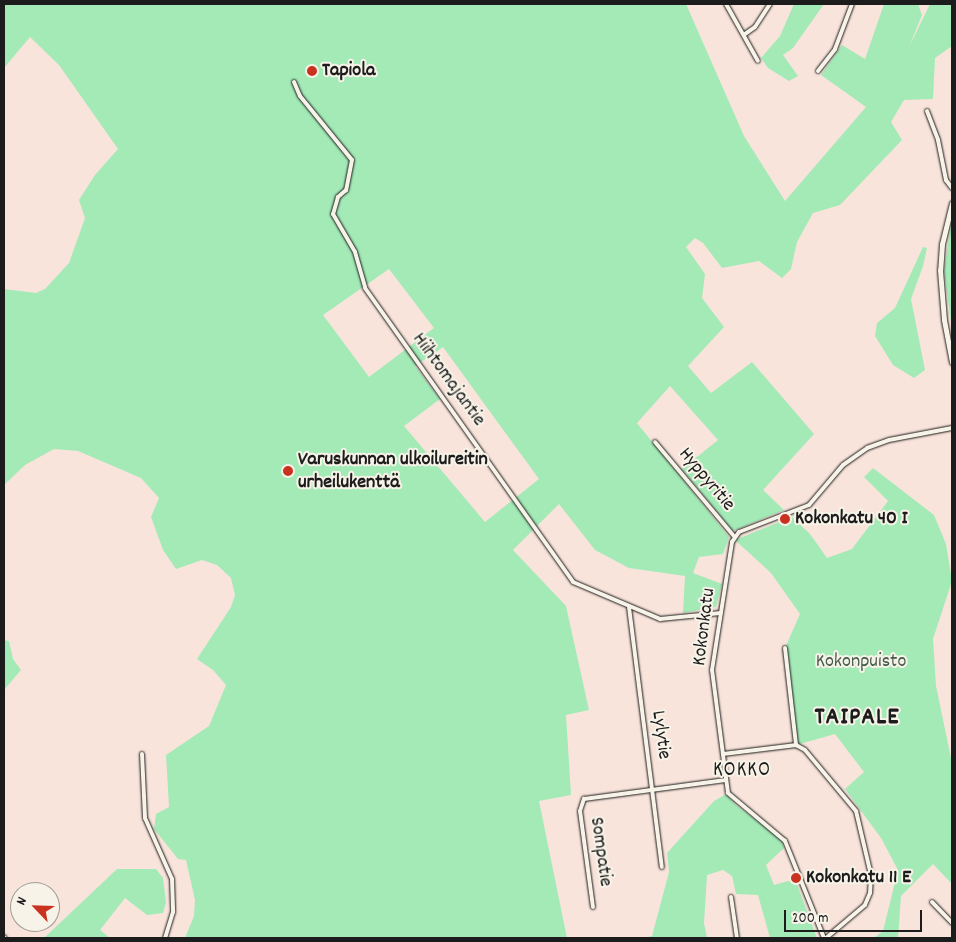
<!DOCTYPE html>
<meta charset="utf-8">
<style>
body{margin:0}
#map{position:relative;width:956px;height:942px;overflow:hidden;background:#f9e4db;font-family:Dekko,sans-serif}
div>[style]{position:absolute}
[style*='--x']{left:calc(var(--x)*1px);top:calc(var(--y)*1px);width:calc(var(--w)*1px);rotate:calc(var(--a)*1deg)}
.green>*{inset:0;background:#a3eab7}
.roads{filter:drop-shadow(0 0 1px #1c1c1c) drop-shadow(0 0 1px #1c1c1c)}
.street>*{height:4px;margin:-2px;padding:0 2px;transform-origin:2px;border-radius:2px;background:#f7f3e8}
.secondary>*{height:5px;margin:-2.5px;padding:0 2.5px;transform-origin:2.5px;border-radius:2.5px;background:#f7f3e8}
.dots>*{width:14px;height:14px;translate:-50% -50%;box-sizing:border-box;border:2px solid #f7f3e8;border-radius:50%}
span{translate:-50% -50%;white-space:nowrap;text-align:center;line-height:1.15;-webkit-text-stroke:4px #f7f3e8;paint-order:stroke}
.poi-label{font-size:20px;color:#1c1c1c;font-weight:700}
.left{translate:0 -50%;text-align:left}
.street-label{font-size:20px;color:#1c1c1c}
.park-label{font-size:20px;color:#445a4a}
.neighbourhood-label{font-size:21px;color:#1c1c1c;letter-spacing:1px}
.district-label{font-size:25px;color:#1c1c1c;font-weight:700;letter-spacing:1px}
.frame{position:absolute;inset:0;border:5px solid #1c1c1c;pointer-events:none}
.north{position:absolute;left:10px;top:882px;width:50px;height:50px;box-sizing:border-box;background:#f7f3e8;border:1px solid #9f9d96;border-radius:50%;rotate:294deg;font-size:14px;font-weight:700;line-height:20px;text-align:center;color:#1c1c1c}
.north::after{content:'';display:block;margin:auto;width:18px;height:22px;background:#c8321e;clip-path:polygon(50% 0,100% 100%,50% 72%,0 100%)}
.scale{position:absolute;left:784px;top:910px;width:138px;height:22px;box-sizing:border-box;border:2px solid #1c1c1c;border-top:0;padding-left:6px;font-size:15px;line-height:18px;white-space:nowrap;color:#1c1c1c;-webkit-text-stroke:4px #f7f3e8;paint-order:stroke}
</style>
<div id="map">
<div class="green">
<i style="clip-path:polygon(evenodd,4px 4px,686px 4px,744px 136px,785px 201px,866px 107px,821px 75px,842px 45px,865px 59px,884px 4px,918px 4px,922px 15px,909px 47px,930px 4px,952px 4px,952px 46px,935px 58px,933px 99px,904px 100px,891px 122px,902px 140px,840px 205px,813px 213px,797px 242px,791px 269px,782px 278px,759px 261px,722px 268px,703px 243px,695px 238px,686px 247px,705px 274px,702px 298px,724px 327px,688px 366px,711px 393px,752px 362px,814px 434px,763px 490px,784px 510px,733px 531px,682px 469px,718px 440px,670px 386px,637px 423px,729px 537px,723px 554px,699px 557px,693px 573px,722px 584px,716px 607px,683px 613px,685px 576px,629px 568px,595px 550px,559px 504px,513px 550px,566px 606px,589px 710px,566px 715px,571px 795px,539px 801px,567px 938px,185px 938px,194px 916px,195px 900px,186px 860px,178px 859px,154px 829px,156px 814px,169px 807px,166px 755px,209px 726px,226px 685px,213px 670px,197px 659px,231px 607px,235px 595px,231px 578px,217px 565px,202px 560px,176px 569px,163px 550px,151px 517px,159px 498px,141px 478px,78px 451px,54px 449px,25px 465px,4px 485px,4px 289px,36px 293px,45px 289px,69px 263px,85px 218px,79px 200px,95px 175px,118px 149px,59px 65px,30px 37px,4px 68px,4px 4px,389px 269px,434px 328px,369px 377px,323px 315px,389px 269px,4px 4px,443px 347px,539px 479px,485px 522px,404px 426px,440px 399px,415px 366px,443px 347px)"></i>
<i style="clip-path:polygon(794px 4px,824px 4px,793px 48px,783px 55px,798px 76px,789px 81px,768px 68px,761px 58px,780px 36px)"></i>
<i style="clip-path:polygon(952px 218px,952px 329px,944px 271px)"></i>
<i style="clip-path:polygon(923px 247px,927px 248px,923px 266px,911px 299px,925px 370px,914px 378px,893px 365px,875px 336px,877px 323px,895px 308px)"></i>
<i style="clip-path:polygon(873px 468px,934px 515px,946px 544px,952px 581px,933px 639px,936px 686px,952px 763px,952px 884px,933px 864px,901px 896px,898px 938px,874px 938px,883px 931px,898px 870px,881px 838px,845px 789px,864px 772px,835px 734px,796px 745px,785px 648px,800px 614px,771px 573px,735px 540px,792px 517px,810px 534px,827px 558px,852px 549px,888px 501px,864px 477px)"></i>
<i style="clip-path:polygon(4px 640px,9px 641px,13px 659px,21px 670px,4px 690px)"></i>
<i style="clip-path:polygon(726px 794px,736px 805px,781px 839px,784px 848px,766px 865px,774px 885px,795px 879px,817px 938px,770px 938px,758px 895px,736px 894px,732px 876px,723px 870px,707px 875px,704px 923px,707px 938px,643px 938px,652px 936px,669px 872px,667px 853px,714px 801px)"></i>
<i style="clip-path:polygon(117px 869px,156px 869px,163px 878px,166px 902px,163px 913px,147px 915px,125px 898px,100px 930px,110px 938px,44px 938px)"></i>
</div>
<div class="roads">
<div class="street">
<i style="--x:726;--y:4;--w:65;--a:60.7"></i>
<i style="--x:745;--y:34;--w:12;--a:-35"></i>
<i style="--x:755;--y:27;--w:27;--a:-57"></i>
<i style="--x:818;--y:71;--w:28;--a:-52"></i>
<i style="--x:835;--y:49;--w:48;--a:-69.3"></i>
<i style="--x:294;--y:82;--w:15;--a:67"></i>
<i style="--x:300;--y:96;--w:82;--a:50.9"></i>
<i style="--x:352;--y:160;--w:31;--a:101"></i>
<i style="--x:346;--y:190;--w:11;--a:139"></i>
<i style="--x:338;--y:197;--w:18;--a:106"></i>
<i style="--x:333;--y:214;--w:44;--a:59.9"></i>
<i style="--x:355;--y:252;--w:37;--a:74"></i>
<i style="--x:365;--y:288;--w:360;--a:54.7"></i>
<i style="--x:573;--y:582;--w:95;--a:23"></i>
<i style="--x:660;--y:619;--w:61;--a:-5.6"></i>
<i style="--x:927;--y:111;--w:31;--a:69"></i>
<i style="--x:938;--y:140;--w:41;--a:78.7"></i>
<i style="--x:946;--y:180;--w:10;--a:53"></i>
<i style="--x:655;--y:442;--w:123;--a:50"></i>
<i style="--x:629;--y:607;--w:262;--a:82.8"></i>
<i style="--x:785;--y:648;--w:98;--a:83.5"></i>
<i style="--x:796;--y:745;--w:10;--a:29"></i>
<i style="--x:805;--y:750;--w:80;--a:50.1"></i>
<i style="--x:856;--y:811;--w:66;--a:76.8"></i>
<i style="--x:871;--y:875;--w:18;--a:93"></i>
<i style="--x:870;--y:893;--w:13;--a:113"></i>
<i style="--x:865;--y:905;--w:51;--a:139.8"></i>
<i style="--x:142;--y:754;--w:64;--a:87.3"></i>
<i style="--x:145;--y:818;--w:67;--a:66.1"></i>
<i style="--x:172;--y:879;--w:33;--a:88"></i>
<i style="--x:173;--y:912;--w:27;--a:107"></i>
<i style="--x:723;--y:754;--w:74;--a:-7"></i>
<i style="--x:731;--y:897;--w:41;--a:81.7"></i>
<i style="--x:932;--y:902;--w:29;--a:46"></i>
<i style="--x:593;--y:907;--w:97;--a:-97.7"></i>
<i style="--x:580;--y:811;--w:13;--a:-72"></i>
<i style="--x:584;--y:799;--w:143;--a:-7.6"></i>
<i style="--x:4;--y:937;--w:1;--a:45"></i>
<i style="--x:824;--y:938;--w:105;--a:-111.9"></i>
<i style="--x:785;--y:841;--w:75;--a:-139.9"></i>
<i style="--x:728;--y:793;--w:124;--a:-97.4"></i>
<i style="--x:712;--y:670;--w:130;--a:-81.1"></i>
<i style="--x:732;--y:542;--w:12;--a:-55"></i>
<i style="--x:739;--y:532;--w:75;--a:-21.1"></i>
<i style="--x:809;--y:505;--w:52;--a:-49.6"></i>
<i style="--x:843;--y:465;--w:29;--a:-35"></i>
<i style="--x:867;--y:448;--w:23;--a:-20"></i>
<i style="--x:889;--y:440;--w:64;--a:-10.8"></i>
</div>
<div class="secondary">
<i style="--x:952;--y:203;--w:42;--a:103.7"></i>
<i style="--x:942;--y:244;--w:26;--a:94"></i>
<i style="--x:940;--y:270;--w:50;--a:85.4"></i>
<i style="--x:944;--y:320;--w:43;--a:79.2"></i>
</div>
</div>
<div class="dots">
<i style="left:312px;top:71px;background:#c8321e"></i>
<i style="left:288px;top:471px;background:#c8321e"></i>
<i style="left:785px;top:519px;background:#c8321e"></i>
<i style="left:796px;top:878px;background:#c8321e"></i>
</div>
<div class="poi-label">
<span class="left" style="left:322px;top:71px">Tapiola</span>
<span class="left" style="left:298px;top:472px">Varuskunnan ulkoilureitin<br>urheilukenttä</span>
<span class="left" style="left:795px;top:519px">Kokonkatu 40 I</span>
<span class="left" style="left:806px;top:878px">Kokonkatu 11 E</span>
</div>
<div class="street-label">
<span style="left:448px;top:380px;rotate:54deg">Hiihtomajantie</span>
<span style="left:706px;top:480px;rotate:50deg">Hyppyritie</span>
<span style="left:705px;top:627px;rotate:-83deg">Kokonkatu</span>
<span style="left:660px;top:735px;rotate:82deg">Lylytie</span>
<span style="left:600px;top:852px;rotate:82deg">Sompatie</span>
</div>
<div class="park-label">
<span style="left:861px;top:662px">Kokonpuisto</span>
</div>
<div class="neighbourhood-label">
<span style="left:742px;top:771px">KOKKO</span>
</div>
<div class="district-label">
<span style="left:857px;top:718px">TAIPALE</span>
</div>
<div class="frame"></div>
<div class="north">N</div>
<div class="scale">200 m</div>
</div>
